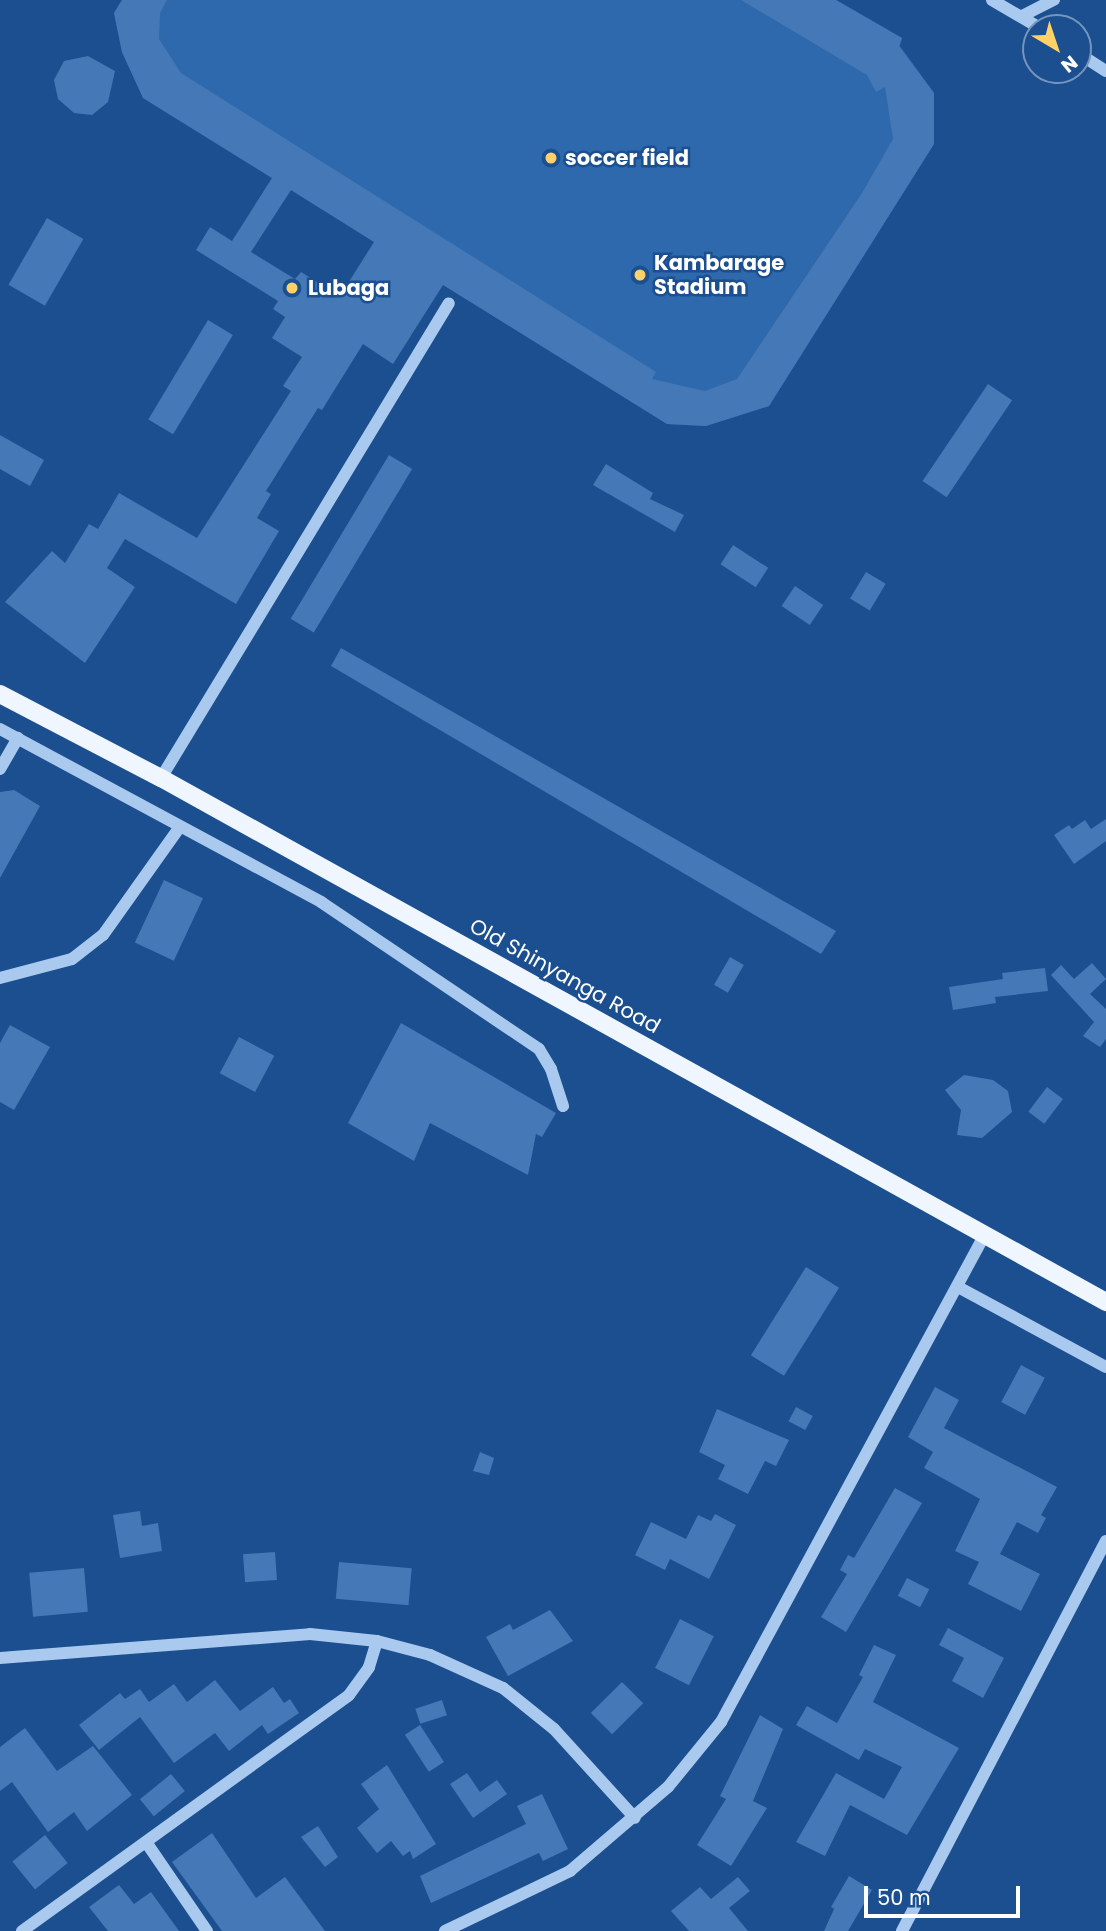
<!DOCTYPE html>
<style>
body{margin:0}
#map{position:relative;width:1106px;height:1931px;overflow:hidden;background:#1b4f8f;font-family:Poppins,sans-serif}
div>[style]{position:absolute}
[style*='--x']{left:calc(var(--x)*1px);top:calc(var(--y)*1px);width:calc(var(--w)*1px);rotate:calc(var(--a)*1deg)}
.green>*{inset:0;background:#2e69ad}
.building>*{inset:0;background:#4478b7;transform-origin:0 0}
.minor>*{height:12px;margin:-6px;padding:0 6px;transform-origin:6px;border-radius:6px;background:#a9c9ee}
.major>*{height:18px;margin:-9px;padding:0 9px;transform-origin:9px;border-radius:9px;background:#f0f6ff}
.dots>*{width:19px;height:19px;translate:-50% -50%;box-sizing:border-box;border:4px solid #1b4f8f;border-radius:50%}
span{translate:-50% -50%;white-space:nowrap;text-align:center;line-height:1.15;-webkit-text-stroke:5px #1b4f8f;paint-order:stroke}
.poi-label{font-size:21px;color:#fff;font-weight:700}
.left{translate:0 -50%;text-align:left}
.street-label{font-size:21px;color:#fff}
.north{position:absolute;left:1022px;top:14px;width:70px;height:70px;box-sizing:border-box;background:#1b4f8f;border:2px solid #7695bc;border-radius:50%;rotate:141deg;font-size:19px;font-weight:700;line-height:28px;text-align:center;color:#fff}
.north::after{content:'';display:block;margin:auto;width:24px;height:32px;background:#ffd166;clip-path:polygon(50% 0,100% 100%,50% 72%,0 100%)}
.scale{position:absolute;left:864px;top:1886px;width:156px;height:32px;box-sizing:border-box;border:4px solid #fff;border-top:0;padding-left:9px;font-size:21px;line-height:24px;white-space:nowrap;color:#fff;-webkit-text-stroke:5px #1b4f8f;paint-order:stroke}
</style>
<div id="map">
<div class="green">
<i style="clip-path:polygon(122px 0,836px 0,902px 38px,900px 46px,934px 93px,934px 144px,769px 406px,706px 426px,667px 424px,143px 98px,122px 52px,114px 13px)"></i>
</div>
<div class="building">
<i style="clip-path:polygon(evenodd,122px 0,167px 0,160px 13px,159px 39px,181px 73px,656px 372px,652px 379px,705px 391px,737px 379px,862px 193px,893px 139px,885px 87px,876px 92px,867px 75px,741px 0,836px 0,902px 38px,899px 46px,934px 93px,934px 144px,769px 406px,706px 426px,667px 424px,443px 285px,393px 364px,363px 344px,322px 410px,318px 408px,266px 491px,271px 494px,257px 518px,279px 531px,236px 604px,125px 539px,107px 568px,135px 587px,85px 663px,5px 602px,52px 551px,65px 563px,89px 524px,98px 529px,119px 493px,197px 538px,291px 391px,283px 386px,302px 357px,272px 338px,285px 317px,273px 309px,278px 301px,196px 250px,210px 227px,232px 241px,272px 178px,143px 98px,122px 52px,114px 13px,122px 0,291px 190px,374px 242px,340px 296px,301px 272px,295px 279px,251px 252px,291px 190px)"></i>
<i style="clip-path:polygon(88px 56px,115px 71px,108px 102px,92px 115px,74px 113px,58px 99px,54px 80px,64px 61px)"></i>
<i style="left:47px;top:218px;width:42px;height:77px;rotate:30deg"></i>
<i style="left:208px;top:320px;width:29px;height:116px;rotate:31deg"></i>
<i style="left:988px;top:384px;width:29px;height:117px;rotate:34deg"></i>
<i style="clip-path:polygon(0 435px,44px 460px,30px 486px,0 469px)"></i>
<i style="left:389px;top:455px;width:27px;height:191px;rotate:31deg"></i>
<i style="clip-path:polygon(606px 464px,653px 493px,650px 499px,684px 515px,675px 532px,593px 485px)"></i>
<i style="left:733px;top:545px;width:42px;height:23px;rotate:33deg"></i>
<i style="left:866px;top:572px;width:23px;height:31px;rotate:31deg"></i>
<i style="left:795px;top:586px;width:34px;height:24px;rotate:34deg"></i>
<i style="clip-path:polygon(341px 648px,836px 931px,821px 954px,331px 666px)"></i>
<i style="clip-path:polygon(14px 790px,40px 806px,0 878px,0 792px)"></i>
<i style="clip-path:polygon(1106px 819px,1106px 841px,1074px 864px,1054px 835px,1069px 825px,1072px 829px,1085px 820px,1091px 829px)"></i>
<i style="left:164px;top:880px;width:43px;height:69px;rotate:25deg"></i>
<i style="left:730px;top:957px;width:16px;height:32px;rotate:30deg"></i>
<i style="clip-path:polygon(1092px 963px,1106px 979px,1090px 994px,1106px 1009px,1106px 1039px,1100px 1047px,1083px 1036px,1094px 1022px,1051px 975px,1061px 965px,1074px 979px)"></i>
<i style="clip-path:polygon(1045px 968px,1048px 991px,995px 997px,996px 1003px,953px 1010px,949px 987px,1003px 979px,1002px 973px)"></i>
<i style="clip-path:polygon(401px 1023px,556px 1113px,542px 1137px,536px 1134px,528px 1175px,430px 1123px,414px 1161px,348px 1123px)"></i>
<i style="clip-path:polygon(10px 1025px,50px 1047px,14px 1110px,0 1102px,0 1043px)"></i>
<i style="left:239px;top:1037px;width:40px;height:41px;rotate:28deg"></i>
<i style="clip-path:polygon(964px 1075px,993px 1080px,1008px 1091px,1012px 1112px,982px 1138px,957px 1135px,961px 1110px,945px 1090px)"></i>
<i style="left:1047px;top:1087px;width:20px;height:31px;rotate:37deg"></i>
<i style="left:806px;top:1267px;width:39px;height:104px;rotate:32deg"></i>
<i style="left:1021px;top:1365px;width:27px;height:42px;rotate:28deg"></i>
<i style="clip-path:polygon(935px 1387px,959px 1400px,944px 1428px,1057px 1487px,1041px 1515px,1046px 1518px,1038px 1533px,1017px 1522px,1000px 1554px,1040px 1574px,1021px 1611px,968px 1584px,979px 1562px,955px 1551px,980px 1499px,924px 1468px,933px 1452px,908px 1437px)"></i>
<i style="left:796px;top:1407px;width:19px;height:16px;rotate:28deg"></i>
<i style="clip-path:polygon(717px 1409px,789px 1440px,776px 1466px,765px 1461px,748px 1494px,718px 1479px,725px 1465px,699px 1452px)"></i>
<i style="clip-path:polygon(480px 1452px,494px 1458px,489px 1475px,473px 1471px)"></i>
<i style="clip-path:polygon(895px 1488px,922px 1503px,846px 1632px,821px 1617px,847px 1574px,840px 1570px,848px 1555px,854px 1558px)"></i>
<i style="clip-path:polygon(140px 1511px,142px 1526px,158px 1523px,162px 1551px,120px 1558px,113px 1515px)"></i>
<i style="clip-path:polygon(715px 1514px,736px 1525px,709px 1579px,670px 1559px,665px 1570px,635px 1555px,651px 1522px,686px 1539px,698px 1515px,711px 1521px)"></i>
<i style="left:275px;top:1552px;width:28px;height:32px;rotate:86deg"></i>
<i style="left:339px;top:1562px;width:73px;height:37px;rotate:5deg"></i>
<i style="left:84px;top:1568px;width:44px;height:55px;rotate:85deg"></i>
<i style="left:907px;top:1578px;width:25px;height:20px;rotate:27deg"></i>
<i style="clip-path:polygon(550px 1610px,573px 1641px,508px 1676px,486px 1637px,510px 1624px,513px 1630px)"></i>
<i style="left:680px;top:1619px;width:38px;height:55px;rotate:27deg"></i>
<i style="clip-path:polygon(948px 1628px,1004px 1658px,983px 1698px,952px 1681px,964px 1658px,939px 1645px)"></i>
<i style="clip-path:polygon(874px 1645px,896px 1655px,873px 1702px,959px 1748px,907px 1835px,850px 1805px,825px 1856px,796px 1842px,836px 1773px,884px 1799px,902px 1767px,865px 1749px,859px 1760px,796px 1725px,807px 1706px,837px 1723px,863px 1677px,859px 1675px)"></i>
<i style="clip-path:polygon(215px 1680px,240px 1711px,273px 1687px,284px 1703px,290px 1699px,299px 1713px,268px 1734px,262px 1725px,229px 1751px,215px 1733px,174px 1763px,140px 1717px,99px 1750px,79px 1725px,120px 1693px,125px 1699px,140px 1689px,149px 1702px,174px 1684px,187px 1702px)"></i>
<i style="left:622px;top:1682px;width:30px;height:44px;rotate:45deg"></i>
<i style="left:442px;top:1700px;width:16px;height:28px;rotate:72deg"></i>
<i style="clip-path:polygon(760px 1715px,783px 1729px,753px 1801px,767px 1808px,731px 1866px,697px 1845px,726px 1799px,720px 1796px)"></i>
<i style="left:420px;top:1725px;width:44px;height:18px;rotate:57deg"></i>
<i style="clip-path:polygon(25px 1728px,57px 1771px,93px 1746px,132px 1795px,87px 1831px,74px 1812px,48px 1832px,12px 1782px,0 1791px,0 1747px)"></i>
<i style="clip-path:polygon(387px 1765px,436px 1844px,413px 1859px,410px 1851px,403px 1856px,391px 1841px,377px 1853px,357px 1828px,379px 1809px,361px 1784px)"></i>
<i style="clip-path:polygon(467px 1773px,480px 1792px,497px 1780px,507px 1794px,473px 1818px,450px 1784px)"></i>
<i style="left:171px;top:1774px;width:22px;height:40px;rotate:51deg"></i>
<i style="clip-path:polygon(542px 1794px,568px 1849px,543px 1861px,539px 1853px,431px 1903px,420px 1876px,526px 1824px,517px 1806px)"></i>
<i style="clip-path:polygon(318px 1826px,338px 1857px,325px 1867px,301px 1837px)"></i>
<i style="clip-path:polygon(212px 1833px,256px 1898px,285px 1877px,325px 1931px,222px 1931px,172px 1862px)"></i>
<i style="left:45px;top:1835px;width:36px;height:42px;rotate:51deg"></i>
<i style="clip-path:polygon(849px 1876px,872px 1890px,848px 1931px,824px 1931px,834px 1909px,831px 1907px)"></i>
<i style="clip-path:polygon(738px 1877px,750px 1891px,729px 1908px,748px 1931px,689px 1931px,671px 1911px,700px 1887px,711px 1899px)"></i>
<i style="clip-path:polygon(119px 1885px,134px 1904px,151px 1892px,179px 1931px,108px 1931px,89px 1907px)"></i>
</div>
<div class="minor">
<i style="--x:992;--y:0;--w:56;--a:30.3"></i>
<i style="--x:1022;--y:16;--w:36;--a:-27"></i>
<i style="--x:1078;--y:53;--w:33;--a:33"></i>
<i style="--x:0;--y:729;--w:365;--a:28.3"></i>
<i style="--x:321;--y:902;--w:263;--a:34"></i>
<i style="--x:539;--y:1049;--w:23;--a:59"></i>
<i style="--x:551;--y:1069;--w:39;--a:72"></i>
<i style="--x:0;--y:769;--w:36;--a:-60"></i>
<i style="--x:161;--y:778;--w:555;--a:-58.77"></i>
<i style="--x:0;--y:978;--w:74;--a:-14.8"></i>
<i style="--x:72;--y:959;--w:39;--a:-38"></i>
<i style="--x:103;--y:935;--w:131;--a:-54.6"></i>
<i style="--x:958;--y:1287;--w:168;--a:28.4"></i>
<i style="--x:0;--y:1658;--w:311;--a:-4.4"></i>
<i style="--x:310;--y:1634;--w:67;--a:6"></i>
<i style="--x:377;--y:1641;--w:55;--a:14.8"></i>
<i style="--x:430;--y:1655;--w:80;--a:24.3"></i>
<i style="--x:503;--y:1688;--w:65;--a:38.8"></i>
<i style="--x:554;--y:1729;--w:120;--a:47.7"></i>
<i style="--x:146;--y:1842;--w:108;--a:55.6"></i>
<i style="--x:22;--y:1931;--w:403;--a:-35.8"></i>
<i style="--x:349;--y:1695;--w:34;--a:-54"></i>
<i style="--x:369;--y:1667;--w:27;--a:-73"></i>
<i style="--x:445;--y:1931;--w:139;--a:-25.6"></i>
<i style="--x:570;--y:1871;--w:129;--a:-40.6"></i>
<i style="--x:668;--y:1787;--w:84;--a:-50.8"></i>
<i style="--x:721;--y:1722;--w:553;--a:-61.58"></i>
<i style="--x:902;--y:1931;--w:440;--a:-62.4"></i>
</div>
<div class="major">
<i style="--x:0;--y:694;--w:182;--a:27.6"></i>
<i style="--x:161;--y:778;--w:1081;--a:29.01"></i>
</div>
<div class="dots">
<i style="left:551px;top:158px;background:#ffd166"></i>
<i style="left:640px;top:275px;background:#ffd166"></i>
<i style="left:292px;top:288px;background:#ffd166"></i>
</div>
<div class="poi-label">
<span class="left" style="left:565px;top:158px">soccer field</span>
<span class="left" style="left:654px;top:275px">Kambarage<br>Stadium</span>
<span class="left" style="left:308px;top:288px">Lubaga</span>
</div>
<div class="street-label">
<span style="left:565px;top:976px;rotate:29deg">Old Shinyanga Road</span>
</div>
<div class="north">N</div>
<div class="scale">50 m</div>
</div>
